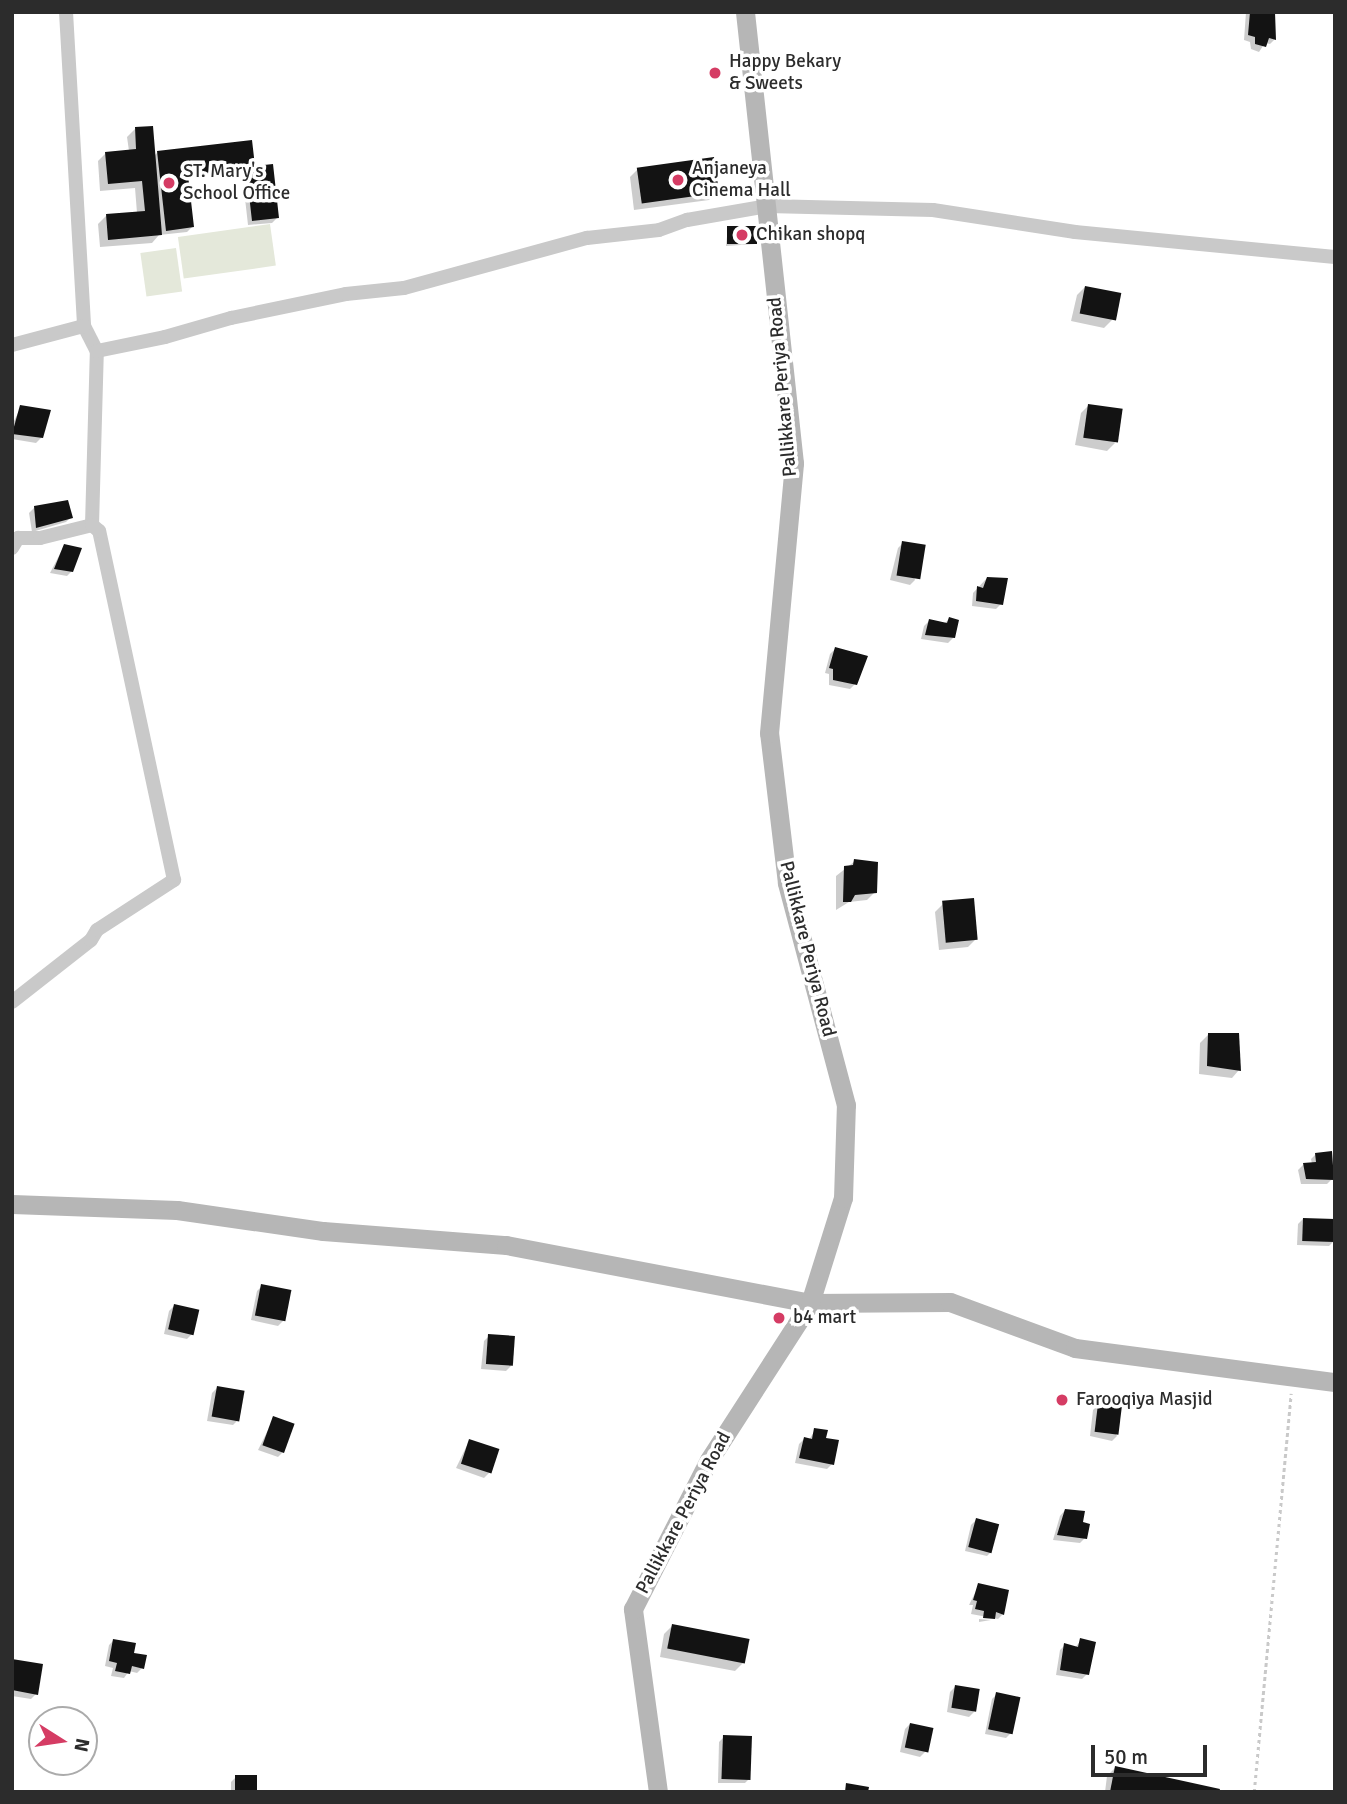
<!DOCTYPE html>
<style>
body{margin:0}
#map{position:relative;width:1347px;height:1804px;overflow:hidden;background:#fff;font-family:Signika,sans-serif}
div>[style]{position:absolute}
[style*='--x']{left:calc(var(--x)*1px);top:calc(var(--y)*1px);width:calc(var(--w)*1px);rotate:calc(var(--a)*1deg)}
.green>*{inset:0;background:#e4e8da;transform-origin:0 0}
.shadow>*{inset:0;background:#0003}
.building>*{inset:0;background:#131313;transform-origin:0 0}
.path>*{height:2.5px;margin-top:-1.25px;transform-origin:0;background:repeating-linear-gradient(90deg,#c9c9c9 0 3.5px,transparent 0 7px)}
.street>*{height:14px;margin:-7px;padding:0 7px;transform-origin:7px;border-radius:7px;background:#c9c9c9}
.secondary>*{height:19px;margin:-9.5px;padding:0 9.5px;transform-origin:9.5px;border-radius:9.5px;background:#b6b6b6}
.dots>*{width:19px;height:19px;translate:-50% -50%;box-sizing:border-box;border:4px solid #fff;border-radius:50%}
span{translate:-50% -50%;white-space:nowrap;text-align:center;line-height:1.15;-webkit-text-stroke:7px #fff;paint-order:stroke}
.poi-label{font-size:19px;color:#2c2c2c}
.left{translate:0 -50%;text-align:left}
.street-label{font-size:19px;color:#2c2c2c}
.frame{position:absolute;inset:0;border:14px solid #2c2c2c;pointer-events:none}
.north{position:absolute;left:28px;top:1706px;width:70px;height:70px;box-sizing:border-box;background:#fff;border:2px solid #ababab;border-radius:50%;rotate:102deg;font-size:19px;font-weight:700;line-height:28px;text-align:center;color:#2c2c2c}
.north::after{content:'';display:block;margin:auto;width:24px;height:32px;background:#d53c64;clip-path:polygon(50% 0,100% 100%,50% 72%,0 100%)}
.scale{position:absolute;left:1091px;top:1745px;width:116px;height:32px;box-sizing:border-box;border:4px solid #2c2c2c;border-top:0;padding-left:9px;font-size:21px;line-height:24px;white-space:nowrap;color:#2c2c2c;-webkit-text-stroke:5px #fff;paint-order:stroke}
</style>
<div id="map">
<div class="green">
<i style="left:270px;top:224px;width:42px;height:93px;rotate:82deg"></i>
<i style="left:176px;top:248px;width:44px;height:36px;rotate:82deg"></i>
</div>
<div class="shadow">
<i style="clip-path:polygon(1246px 12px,1273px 12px,1275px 39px,1270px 44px,1265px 43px,1259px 52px,1251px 49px,1250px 42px,1244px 40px)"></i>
<i style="clip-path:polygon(135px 129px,154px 156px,157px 153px,254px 168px,277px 218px,272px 223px,248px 225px,242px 172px,186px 179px,192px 227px,187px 232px,159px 235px,152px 243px,100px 247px,98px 224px,106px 216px,137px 213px,135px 188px,100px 191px,98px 161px,106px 153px,129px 151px,127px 137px)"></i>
<i style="clip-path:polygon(638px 169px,717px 192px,709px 200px,634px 210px,630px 177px)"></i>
<i style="clip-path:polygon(728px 227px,755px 244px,726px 246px)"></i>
<i style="clip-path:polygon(1085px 287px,1112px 320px,1104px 328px,1071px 321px,1077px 295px)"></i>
<i style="clip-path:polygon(1089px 405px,1115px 443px,1107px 451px,1075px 445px,1081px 413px)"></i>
<i style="clip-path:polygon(21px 407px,42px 437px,36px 443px,12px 439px,12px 425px)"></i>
<i style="clip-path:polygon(34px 508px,71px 517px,66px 522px,32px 532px,29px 513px)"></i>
<i style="clip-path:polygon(903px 543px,915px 580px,910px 585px,890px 580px,898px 548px)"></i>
<i style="clip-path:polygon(64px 546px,72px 571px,67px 576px,50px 573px)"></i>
<i style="clip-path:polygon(987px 578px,1001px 604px,996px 609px,972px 606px,973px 593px)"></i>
<i style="clip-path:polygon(949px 619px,954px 637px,948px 643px,921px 639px,924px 626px,929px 621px,944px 624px)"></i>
<i style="clip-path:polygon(835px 649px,855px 684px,850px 689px,829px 685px,829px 674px,825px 673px,830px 654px)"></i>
<i style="clip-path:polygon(855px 861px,875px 892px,867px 900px,849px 902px,836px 910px,836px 876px)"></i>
<i style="clip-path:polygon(943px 904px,976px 939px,968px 947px,939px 950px,935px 912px)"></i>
<i style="clip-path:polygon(1208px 1035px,1239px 1070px,1232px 1078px,1199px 1074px,1200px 1043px)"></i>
<i style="clip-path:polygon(1316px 1154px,1332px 1179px,1327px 1184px,1301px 1184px,1298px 1170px,1303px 1165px,1312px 1164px,1311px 1159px)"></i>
<i style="clip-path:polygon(1303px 1219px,1334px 1241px,1329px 1246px,1297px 1245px,1298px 1224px)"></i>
<i style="clip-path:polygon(262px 1286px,289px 1292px,283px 1321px,278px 1326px,251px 1320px,257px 1291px)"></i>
<i style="clip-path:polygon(174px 1306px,192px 1334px,187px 1339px,164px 1334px,169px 1311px)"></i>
<i style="clip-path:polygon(489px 1336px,511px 1366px,506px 1371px,481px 1369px,484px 1341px)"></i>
<i style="clip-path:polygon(217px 1388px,238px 1420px,233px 1425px,207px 1421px,212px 1393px)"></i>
<i style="clip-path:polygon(1098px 1405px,1117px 1436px,1112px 1441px,1090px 1436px,1093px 1410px)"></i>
<i style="clip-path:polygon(274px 1418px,283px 1452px,278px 1457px,258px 1450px)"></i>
<i style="clip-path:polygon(815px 1430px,824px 1439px,832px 1464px,827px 1469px,795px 1463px,799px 1444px,804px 1439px,809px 1440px)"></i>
<i style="clip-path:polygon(469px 1441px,489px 1473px,484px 1478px,456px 1468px)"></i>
<i style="clip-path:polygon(1065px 1510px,1081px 1523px,1085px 1538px,1080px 1543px,1053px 1540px,1060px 1516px)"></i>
<i style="clip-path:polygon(976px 1520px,992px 1551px,987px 1556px,965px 1551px,971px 1525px)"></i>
<i style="clip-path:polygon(979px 1585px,1003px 1614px,998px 1619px,971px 1614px,973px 1605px,969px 1605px)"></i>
<i style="clip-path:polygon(979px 1619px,991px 1620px,979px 1622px)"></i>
<i style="clip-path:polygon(672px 1626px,743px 1663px,735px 1671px,660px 1657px,664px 1634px)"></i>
<i style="clip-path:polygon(114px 1640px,132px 1654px,142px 1668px,137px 1673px,129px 1671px,124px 1678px,111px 1676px,113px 1668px,105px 1666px,109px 1645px)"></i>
<i style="clip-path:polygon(1081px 1640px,1087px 1674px,1082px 1679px,1056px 1675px,1060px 1650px,1065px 1645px,1075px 1648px)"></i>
<i style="clip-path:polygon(12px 1660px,36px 1694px,31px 1699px,12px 1696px)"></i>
<i style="clip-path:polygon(955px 1687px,974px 1712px,969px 1717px,947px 1712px,950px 1692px)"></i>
<i style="clip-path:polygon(997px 1694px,1011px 1733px,1006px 1738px,985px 1734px,992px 1699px)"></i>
<i style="clip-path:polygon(910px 1724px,925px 1752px,920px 1757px,900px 1752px,905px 1729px)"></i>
<i style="clip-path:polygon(724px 1737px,750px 1778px,745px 1783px,718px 1783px,719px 1742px)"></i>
<i style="clip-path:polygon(1115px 1768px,1218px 1792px,1105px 1792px,1107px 1776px)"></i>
<i style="clip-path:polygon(236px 1777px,255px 1792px,231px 1792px,231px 1782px)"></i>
</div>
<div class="building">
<i style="clip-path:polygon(1250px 12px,1275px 12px,1276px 40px,1269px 38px,1266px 47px,1255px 44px,1255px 37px,1248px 35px)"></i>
<i style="clip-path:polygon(153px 126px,162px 235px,108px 240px,106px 214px,145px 211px,142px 181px,108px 184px,105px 152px,136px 149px,135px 127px)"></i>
<i style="clip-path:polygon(252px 140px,255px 166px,273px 164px,279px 218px,252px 221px,246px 168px,188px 175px,194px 227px,166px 231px,157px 151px)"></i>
<i style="left:714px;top:157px;width:36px;height:78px;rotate:82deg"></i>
<i style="left:727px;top:226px;width:30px;height:18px"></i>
<i style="left:1085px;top:286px;width:37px;height:28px;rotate:11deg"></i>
<i style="left:1088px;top:404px;width:35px;height:34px;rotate:8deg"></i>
<i style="clip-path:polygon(20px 405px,51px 410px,43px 438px,12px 434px)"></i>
<i style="clip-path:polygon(68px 500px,73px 518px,36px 528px,34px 506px)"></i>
<i style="left:902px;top:541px;width:24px;height:35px;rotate:9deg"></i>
<i style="clip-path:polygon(64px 544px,82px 548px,73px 572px,54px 569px)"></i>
<i style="clip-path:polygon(987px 577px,1008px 578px,1003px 605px,976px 601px,977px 586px,983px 588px)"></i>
<i style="clip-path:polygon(949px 617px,959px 620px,955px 638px,925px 635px,929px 619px,947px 623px)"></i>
<i style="clip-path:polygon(835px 647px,868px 656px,857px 685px,833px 680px,833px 669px,829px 668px)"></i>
<i style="clip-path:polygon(854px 859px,878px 862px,877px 893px,855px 895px,851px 902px,843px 902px,844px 866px,853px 865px)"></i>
<i style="left:974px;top:898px;width:42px;height:32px;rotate:85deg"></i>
<i style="clip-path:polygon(1208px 1033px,1239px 1033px,1241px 1071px,1207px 1066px)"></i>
<i style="clip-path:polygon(1332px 1151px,1334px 1180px,1306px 1179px,1303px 1163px,1316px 1162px,1315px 1153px)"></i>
<i style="left:1303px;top:1218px;width:32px;height:23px;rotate:2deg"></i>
<i style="left:261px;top:1284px;width:31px;height:32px;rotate:11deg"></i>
<i style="left:174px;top:1304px;width:26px;height:26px;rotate:13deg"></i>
<i style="left:488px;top:1334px;width:27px;height:30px;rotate:4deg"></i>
<i style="left:217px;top:1386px;width:28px;height:31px;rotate:10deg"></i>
<i style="left:1098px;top:1404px;width:24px;height:28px;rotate:7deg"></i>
<i style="left:273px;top:1416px;width:23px;height:31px;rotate:20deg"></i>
<i style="clip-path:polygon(814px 1428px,828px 1430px,826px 1438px,839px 1440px,834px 1465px,799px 1458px,804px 1437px,812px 1439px)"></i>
<i style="left:469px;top:1439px;width:32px;height:26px;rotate:18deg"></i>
<i style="clip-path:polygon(1065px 1509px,1085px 1511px,1083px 1522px,1090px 1524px,1087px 1539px,1057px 1535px)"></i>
<i style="left:976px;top:1518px;width:24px;height:30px;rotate:15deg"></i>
<i style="clip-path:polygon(978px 1583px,1009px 1590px,1004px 1615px,996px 1612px,995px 1619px,983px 1618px,984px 1611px,975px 1609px,977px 1601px,973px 1600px)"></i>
<i style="left:672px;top:1624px;width:79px;height:25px;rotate:11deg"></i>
<i style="clip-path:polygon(1080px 1638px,1096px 1642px,1089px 1675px,1060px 1670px,1064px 1643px,1078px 1647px)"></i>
<i style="clip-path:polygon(113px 1639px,136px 1643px,134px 1653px,147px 1655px,144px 1669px,132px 1666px,130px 1674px,115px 1671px,117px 1663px,109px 1661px)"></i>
<i style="clip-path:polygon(12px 1659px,43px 1664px,38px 1695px,12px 1690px)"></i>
<i style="left:955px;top:1685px;width:25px;height:23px;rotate:9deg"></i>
<i style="left:996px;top:1692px;width:25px;height:38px;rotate:12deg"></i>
<i style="left:910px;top:1723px;width:24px;height:25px;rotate:12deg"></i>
<i style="left:723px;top:1735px;width:29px;height:44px;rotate:2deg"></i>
<i style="clip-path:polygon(1115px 1766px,1220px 1789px,1219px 1792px,1110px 1792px)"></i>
<i style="left:235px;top:1775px;width:22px;height:17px"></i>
<i style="clip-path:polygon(846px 1783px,869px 1787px,868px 1792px,845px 1792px)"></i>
</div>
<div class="path">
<i style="--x:1254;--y:1792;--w:400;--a:-84.7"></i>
</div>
<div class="street">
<i style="--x:66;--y:12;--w:315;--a:86.7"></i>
<i style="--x:84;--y:326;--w:28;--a:63"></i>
<i style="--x:12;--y:345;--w:74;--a:-14.8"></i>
<i style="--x:12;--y:548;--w:12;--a:-59"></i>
<i style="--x:18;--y:538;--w:22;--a:0"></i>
<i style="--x:40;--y:538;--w:54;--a:-14"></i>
<i style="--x:92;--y:525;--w:174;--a:-88.4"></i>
<i style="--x:97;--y:351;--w:69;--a:-11.6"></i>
<i style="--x:165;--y:337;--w:69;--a:-16.1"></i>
<i style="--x:231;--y:318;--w:117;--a:-11.8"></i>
<i style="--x:346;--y:294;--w:58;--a:-5.9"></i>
<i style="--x:404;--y:288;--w:190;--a:-15.3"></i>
<i style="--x:587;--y:238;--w:72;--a:-6.3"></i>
<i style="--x:659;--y:230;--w:30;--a:-20"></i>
<i style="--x:687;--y:220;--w:81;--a:-9.9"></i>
<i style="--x:767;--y:206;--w:166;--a:1.4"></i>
<i style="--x:933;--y:210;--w:144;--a:8.8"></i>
<i style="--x:1075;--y:232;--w:261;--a:5.5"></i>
<i style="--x:12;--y:1002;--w:100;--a:-38.1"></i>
<i style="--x:91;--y:940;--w:12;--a:-59"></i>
<i style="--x:97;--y:930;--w:92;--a:-33"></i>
<i style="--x:174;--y:880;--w:357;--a:-102.1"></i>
<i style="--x:99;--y:531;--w:9;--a:-139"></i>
</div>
<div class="secondary">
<i style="--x:12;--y:1204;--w:165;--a:2.1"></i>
<i style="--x:177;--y:1210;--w:148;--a:8.2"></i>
<i style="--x:323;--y:1231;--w:184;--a:4.4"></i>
<i style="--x:506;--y:1245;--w:309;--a:10.8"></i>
<i style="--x:810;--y:1303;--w:140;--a:-0.4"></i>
<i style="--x:950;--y:1302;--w:133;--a:20.2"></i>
<i style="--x:1075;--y:1348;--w:262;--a:7.5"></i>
<i style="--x:658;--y:1792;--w:185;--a:-97.8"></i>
<i style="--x:633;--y:1609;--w:167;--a:-63"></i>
<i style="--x:709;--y:1460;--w:187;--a:-57.2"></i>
<i style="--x:810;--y:1303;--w:110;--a:-72.6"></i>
<i style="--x:843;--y:1198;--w:93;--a:-88.2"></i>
<i style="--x:846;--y:1105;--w:230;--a:-104.9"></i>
<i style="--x:787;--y:883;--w:151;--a:-96.8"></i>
<i style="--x:769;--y:733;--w:271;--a:-84.7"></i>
<i style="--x:794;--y:463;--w:454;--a:-96.2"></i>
</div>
<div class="dots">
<i style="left:715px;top:73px;background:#d53c64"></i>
<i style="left:678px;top:180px;background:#d53c64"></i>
<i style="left:169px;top:183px;background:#d53c64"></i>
<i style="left:742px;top:235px;background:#d53c64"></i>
<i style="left:779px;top:1318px;background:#d53c64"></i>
<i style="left:1062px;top:1400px;background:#d53c64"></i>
</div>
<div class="poi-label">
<span class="left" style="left:729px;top:73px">Happy Bekary<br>&amp; Sweets</span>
<span class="left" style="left:692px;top:180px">Anjaneya<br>Cinema Hall</span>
<span class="left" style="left:183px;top:183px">ST. Mary's<br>School Office</span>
<span class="left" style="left:756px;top:235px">Chikan shopq</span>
<span class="left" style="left:793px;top:1318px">b4 mart</span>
<span class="left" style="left:1076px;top:1400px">Farooqiya Masjid</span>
</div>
<div class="street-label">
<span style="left:783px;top:387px;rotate:-95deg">Pallikkare Periya Road</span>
<span style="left:807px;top:949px;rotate:76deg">Pallikkare Periya Road</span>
<span style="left:684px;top:1513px;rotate:-62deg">Pallikkare Periya Road</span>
</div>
<div class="frame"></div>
<div class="north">N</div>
<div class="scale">50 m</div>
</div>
